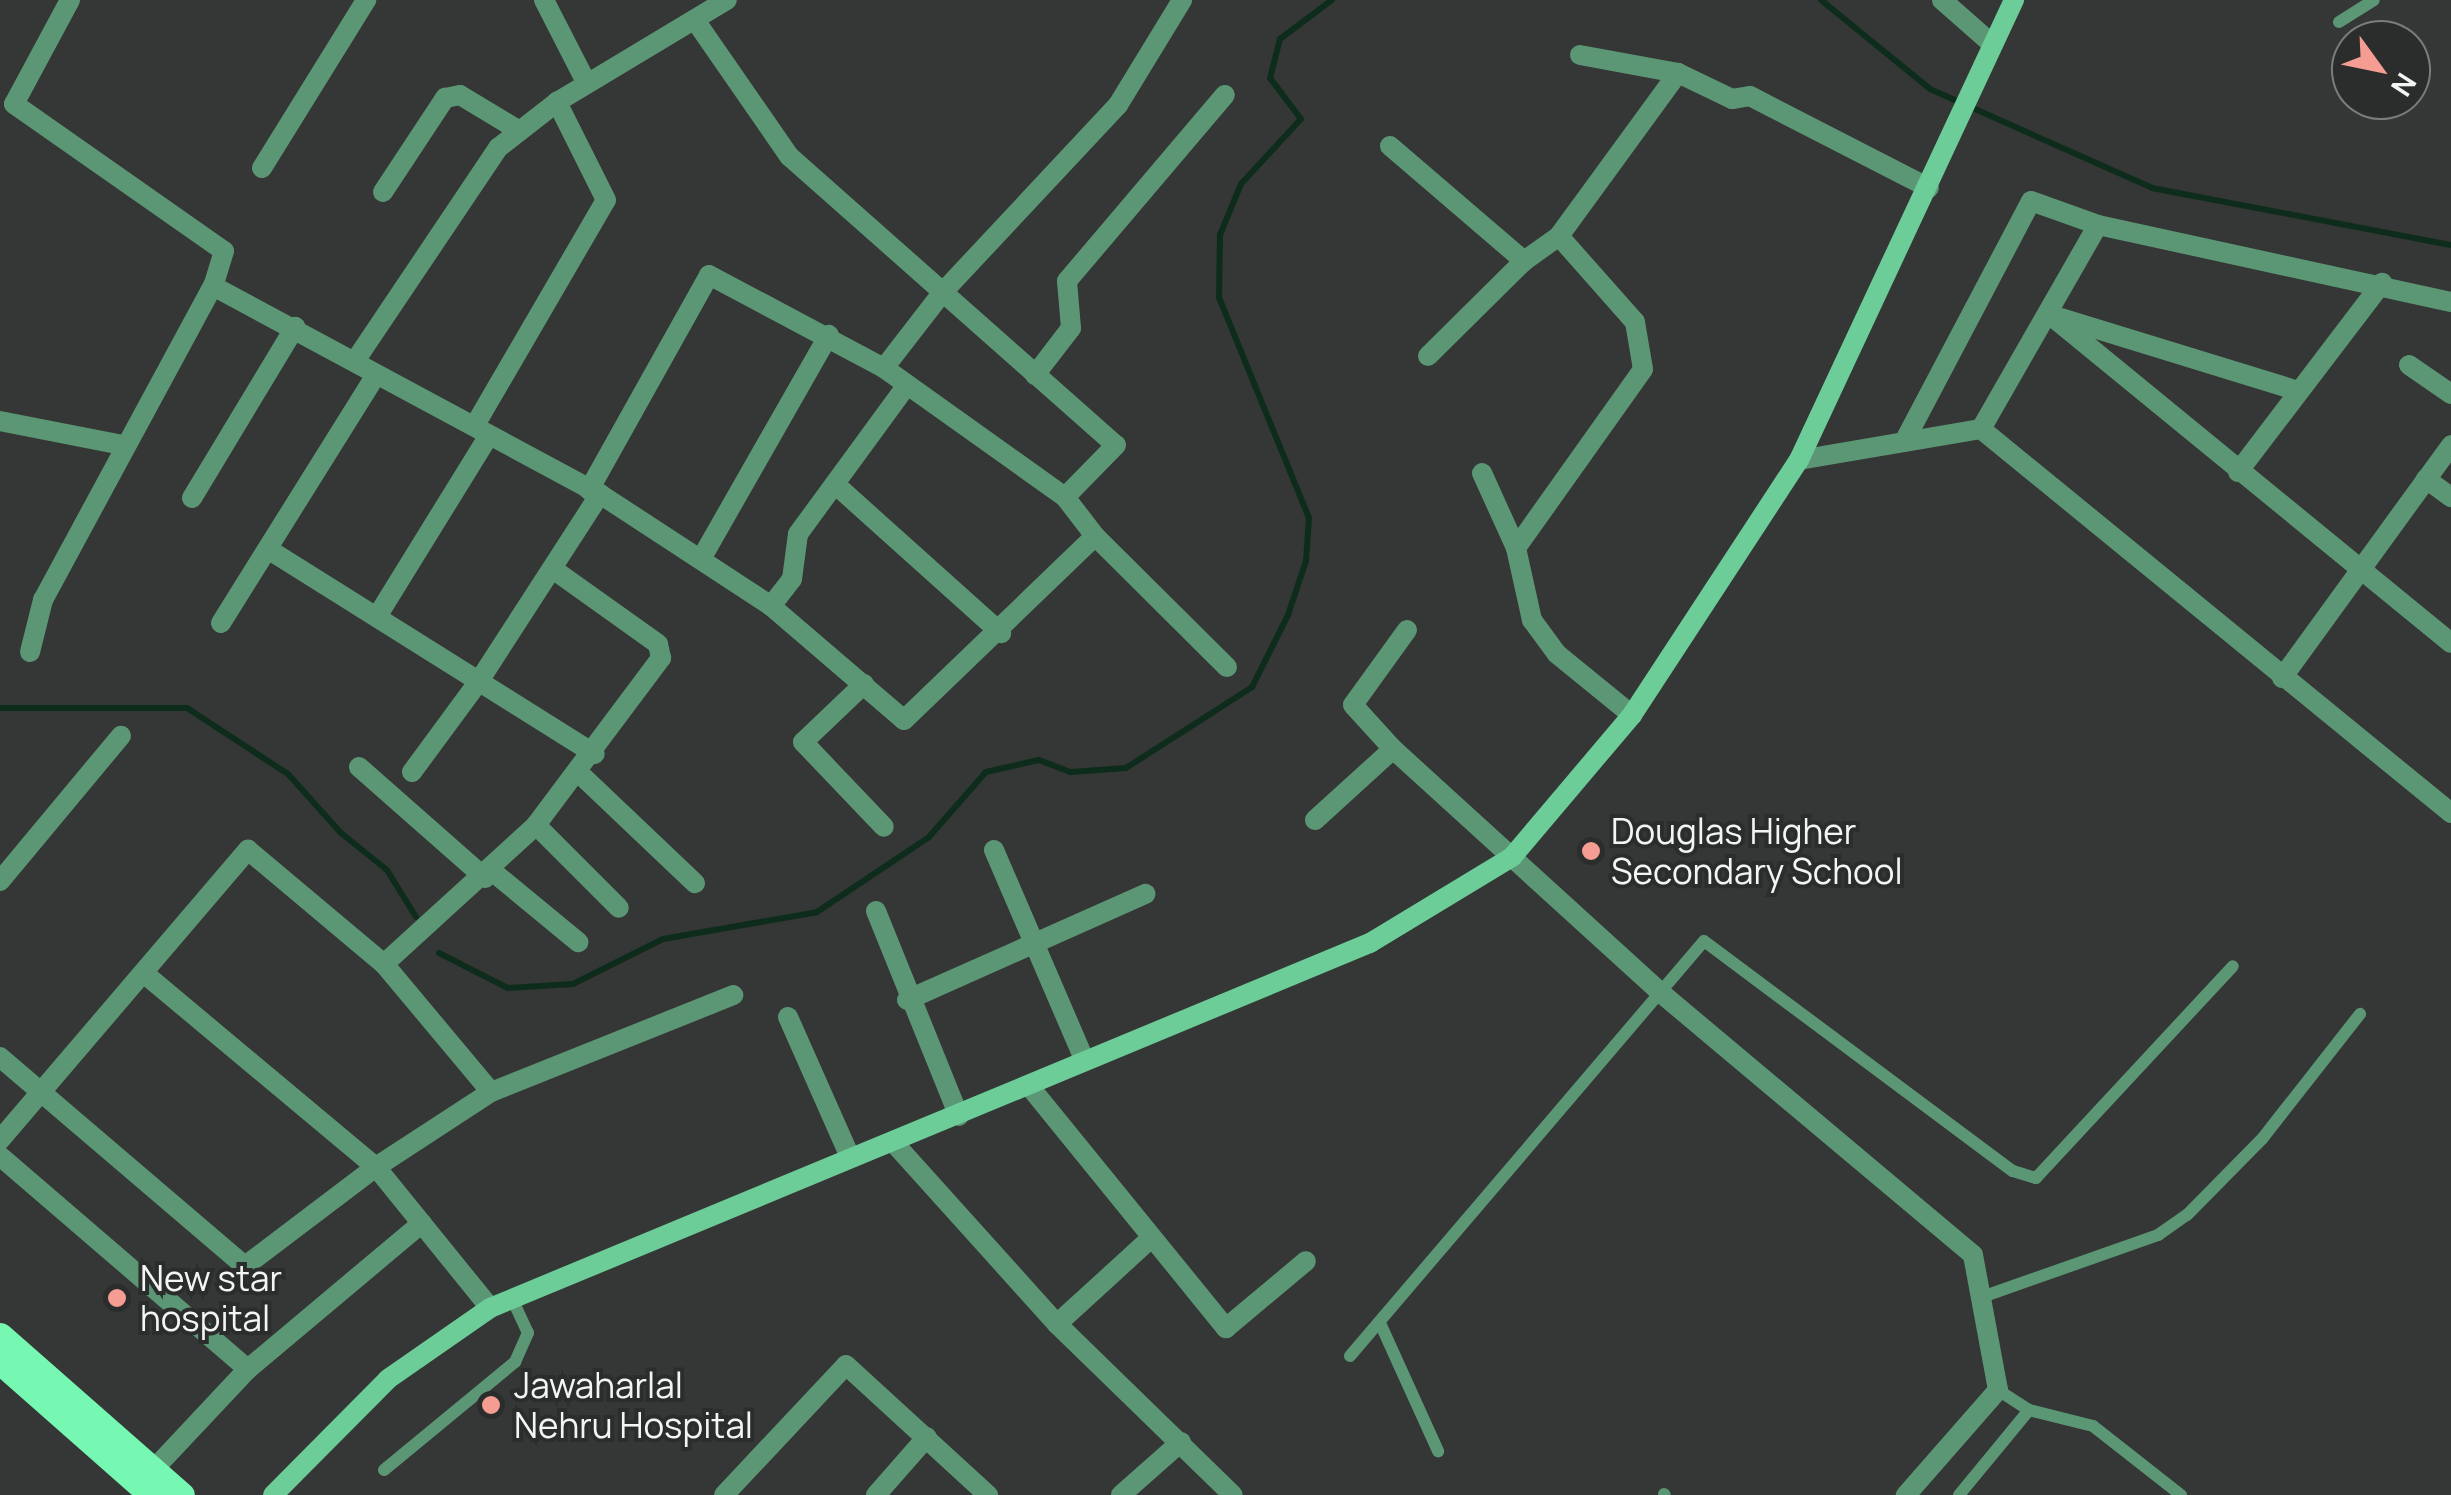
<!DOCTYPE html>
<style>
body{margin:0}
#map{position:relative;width:2451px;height:1495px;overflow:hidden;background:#343735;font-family:Manrope,sans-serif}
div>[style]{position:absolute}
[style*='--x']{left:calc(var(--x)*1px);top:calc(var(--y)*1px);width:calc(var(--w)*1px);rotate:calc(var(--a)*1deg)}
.stream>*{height:6px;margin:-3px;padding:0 3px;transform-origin:3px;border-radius:3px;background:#0e2c1c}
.lane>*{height:12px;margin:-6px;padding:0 6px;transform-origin:6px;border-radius:6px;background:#5c9775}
.street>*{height:20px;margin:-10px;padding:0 10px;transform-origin:10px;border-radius:10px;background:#5c9775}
.secondary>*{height:20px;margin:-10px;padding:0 10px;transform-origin:10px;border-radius:10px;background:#6ccd98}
.primary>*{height:25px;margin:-12.5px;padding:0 12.5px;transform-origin:12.5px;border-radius:12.5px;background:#76f7b2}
.dots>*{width:28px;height:28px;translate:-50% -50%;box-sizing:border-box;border:5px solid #2a2d2b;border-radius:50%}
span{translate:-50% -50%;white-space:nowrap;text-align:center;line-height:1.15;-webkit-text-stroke:8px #2a2d2b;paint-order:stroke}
.poi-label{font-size:35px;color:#f3f5f4}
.left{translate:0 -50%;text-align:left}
.north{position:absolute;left:2331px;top:20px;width:100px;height:100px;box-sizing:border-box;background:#2a2d2b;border:2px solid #7a7d7b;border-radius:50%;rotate:123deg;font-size:28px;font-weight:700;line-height:40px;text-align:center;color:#f3f5f4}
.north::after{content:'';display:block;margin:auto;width:35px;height:45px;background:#f59c93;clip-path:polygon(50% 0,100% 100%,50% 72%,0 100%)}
</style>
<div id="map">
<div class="stream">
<i style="--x:1821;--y:0;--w:141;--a:39.2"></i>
<i style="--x:1930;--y:89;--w:243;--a:24"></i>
<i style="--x:2152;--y:188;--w:304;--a:10.8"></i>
<i style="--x:0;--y:708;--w:187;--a:0"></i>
<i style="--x:187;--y:708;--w:121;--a:33.2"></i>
<i style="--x:288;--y:774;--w:79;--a:48.1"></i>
<i style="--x:341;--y:833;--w:59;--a:38.8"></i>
<i style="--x:387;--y:870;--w:55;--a:58.3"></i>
<i style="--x:439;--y:953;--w:77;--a:26.9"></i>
<i style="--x:508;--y:988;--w:65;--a:-3.5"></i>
<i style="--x:573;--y:984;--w:101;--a:-26.6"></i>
<i style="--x:663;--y:939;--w:156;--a:-9.9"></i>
<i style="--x:817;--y:912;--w:135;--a:-33.8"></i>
<i style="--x:929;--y:837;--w:86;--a:-48.8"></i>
<i style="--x:986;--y:772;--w:54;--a:-12.8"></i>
<i style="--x:1039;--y:760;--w:34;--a:21"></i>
<i style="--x:1071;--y:772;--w:55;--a:-4.2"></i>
<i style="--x:1126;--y:768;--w:150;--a:-32.7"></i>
<i style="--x:1252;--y:687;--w:80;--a:-63.4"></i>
<i style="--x:1288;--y:615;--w:57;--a:-71.6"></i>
<i style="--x:1306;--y:561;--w:43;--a:-86"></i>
<i style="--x:1309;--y:518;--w:238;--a:-112.2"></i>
<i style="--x:1219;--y:298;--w:63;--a:-89.1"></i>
<i style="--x:1220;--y:235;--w:55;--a:-67.6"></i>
<i style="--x:1241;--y:184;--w:88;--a:-47.3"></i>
<i style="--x:1301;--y:119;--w:51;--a:-127.1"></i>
<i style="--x:1270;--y:78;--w:40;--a:-75.6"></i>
<i style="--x:1280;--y:39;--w:65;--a:-36.9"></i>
</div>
<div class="lane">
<i style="--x:2339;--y:22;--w:41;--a:-32.2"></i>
<i style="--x:1982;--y:1297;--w:187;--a:-19.4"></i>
<i style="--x:2158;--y:1235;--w:35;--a:-35"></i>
<i style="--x:2187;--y:1215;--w:107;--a:-45.4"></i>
<i style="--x:2262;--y:1139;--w:159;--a:-51.9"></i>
<i style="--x:1380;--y:1323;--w:141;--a:65.6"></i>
<i style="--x:1350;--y:1356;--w:545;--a:-49.54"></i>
<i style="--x:1704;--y:941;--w:385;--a:36.7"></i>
<i style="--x:2013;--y:1171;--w:24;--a:17"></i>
<i style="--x:2036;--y:1178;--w:289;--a:-47.1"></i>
<i style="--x:1998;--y:1390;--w:37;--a:33"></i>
<i style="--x:2029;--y:1410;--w:66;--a:14"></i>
<i style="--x:2093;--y:1426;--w:112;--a:38.1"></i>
<i style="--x:384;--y:1470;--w:170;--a:-39.5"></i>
<i style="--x:515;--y:1362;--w:32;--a:-66"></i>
<i style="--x:528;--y:1333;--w:38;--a:-115"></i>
<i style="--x:1664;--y:1494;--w:1;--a:45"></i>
<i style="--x:1959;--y:1495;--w:110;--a:-50.5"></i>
</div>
<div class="street">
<i style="--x:70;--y:0;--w:118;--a:118.3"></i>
<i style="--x:14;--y:104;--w:256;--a:35"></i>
<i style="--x:224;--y:251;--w:37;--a:107"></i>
<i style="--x:544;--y:0;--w:94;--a:62.9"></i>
<i style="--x:1942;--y:0;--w:67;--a:41.3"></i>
<i style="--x:697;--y:23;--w:162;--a:55.3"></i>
<i style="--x:789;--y:156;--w:436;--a:41.5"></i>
<i style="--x:1116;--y:445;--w:73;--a:134.4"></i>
<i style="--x:1580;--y:55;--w:100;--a:10.4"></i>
<i style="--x:1678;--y:73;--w:60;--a:25.7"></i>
<i style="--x:1732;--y:99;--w:18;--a:-9"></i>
<i style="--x:1750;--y:96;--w:201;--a:27.2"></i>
<i style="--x:1390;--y:146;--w:177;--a:40.6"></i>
<i style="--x:262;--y:168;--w:198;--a:-58.2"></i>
<i style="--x:383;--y:192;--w:113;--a:-56.6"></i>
<i style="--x:445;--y:98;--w:15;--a:-11"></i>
<i style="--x:460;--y:95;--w:68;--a:31.1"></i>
<i style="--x:2049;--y:314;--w:519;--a:39.3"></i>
<i style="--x:2061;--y:318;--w:249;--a:17.1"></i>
<i style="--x:1428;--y:356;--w:135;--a:-44.7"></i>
<i style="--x:1524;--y:261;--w:43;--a:-35.5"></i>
<i style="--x:1559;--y:236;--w:202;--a:-53.9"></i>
<i style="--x:355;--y:361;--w:257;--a:-56.1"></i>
<i style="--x:498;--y:148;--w:75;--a:-37.9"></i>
<i style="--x:557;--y:102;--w:198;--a:-31"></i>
<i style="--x:2409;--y:365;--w:51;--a:34.6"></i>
<i style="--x:884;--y:368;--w:95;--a:-52.3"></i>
<i style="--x:942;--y:293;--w:258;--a:-46.9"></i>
<i style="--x:1118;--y:105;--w:123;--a:-58.6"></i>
<i style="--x:1035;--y:375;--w:59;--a:-52.5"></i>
<i style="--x:1071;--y:328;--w:47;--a:-94.9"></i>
<i style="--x:1067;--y:281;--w:244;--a:-49.7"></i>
<i style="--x:0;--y:421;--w:124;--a:11.1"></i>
<i style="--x:475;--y:425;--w:260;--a:-59.8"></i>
<i style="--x:606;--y:200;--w:110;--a:-116.6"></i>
<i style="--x:1981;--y:429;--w:607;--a:39.25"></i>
<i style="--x:1904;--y:442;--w:272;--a:-62.2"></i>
<i style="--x:2031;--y:201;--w:71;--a:19.7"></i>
<i style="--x:2098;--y:225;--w:361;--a:12.3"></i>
<i style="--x:1799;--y:460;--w:185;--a:-9.7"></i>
<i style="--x:1981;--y:429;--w:235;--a:-60.2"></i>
<i style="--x:2238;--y:472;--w:238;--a:-52.7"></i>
<i style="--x:1482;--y:473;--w:82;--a:65.6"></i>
<i style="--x:1516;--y:548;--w:74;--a:77.5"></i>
<i style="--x:1532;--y:620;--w:42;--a:53.7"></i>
<i style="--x:1557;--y:654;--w:97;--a:39.1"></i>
<i style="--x:2426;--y:479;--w:31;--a:36"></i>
<i style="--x:836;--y:485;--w:222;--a:41.9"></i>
<i style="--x:589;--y:490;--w:246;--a:-60.8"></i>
<i style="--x:709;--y:275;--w:198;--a:28"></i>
<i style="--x:884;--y:368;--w:222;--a:35.5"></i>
<i style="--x:1065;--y:497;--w:49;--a:52.4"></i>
<i style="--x:1095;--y:536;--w:186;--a:44.8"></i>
<i style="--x:192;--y:498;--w:200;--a:-58.9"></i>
<i style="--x:1516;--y:548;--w:219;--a:-54.6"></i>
<i style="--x:1643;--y:369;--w:48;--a:-99.7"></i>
<i style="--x:1635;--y:322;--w:115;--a:-131.5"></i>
<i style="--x:271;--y:551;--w:382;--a:32.1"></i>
<i style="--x:701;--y:559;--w:258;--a:-60.3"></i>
<i style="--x:771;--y:606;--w:34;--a:-52"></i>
<i style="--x:792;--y:579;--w:45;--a:-82.4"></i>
<i style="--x:798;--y:534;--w:185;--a:-53.8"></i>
<i style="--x:378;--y:615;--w:211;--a:-58.3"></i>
<i style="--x:221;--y:623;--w:292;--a:-58"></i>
<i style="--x:1407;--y:630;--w:92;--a:125.8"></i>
<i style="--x:1353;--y:705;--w:59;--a:47.7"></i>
<i style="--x:1393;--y:749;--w:362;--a:42.3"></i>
<i style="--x:1661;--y:993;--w:407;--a:40"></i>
<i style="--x:1973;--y:1255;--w:137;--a:79.5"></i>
<i style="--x:1998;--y:1390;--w:140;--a:131.2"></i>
<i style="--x:30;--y:652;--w:54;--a:-76"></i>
<i style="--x:43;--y:600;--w:357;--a:-61.6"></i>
<i style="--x:213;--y:286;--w:439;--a:28.3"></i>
<i style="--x:600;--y:494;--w:204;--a:33.2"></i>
<i style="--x:771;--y:606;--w:175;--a:40.6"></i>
<i style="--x:904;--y:720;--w:265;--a:-43.9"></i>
<i style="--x:2282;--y:678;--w:288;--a:-54"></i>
<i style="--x:864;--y:684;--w:84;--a:136.4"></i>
<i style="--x:803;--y:742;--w:117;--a:46.4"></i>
<i style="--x:359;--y:767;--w:168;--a:41.4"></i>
<i style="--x:412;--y:772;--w:113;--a:-53.6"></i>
<i style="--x:479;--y:681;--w:223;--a:-57.1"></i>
<i style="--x:579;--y:773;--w:160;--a:43.5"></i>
<i style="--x:1315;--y:820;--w:105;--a:-42.3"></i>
<i style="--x:536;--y:825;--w:117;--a:45"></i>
<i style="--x:994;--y:850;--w:228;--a:66.7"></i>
<i style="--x:492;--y:871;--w:112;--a:39.5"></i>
<i style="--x:0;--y:881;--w:189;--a:-50.2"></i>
<i style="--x:876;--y:911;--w:221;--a:68"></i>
<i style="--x:384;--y:964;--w:206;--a:-42.4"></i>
<i style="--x:536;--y:825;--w:209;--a:-53.2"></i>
<i style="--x:661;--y:658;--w:14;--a:-102"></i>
<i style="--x:658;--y:644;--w:129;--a:-144.5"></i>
<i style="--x:146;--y:975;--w:300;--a:39.9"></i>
<i style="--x:376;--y:1167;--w:181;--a:51"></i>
<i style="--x:907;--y:1000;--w:261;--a:-24"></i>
<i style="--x:788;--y:1017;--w:153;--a:66.1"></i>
<i style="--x:0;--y:1057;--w:322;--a:40.5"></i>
<i style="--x:245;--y:1266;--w:164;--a:-37.1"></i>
<i style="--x:376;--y:1167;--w:137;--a:-33.1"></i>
<i style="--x:491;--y:1092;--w:261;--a:-21.8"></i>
<i style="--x:1030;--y:1087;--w:311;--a:50.9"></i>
<i style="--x:1226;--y:1328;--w:104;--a:-39.9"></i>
<i style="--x:0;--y:1140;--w:382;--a:-49.5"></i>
<i style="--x:248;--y:850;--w:177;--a:40"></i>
<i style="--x:384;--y:964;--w:167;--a:50.1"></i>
<i style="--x:894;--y:1143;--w:244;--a:48"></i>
<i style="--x:1057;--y:1324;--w:245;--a:44.2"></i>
<i style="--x:0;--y:1156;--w:327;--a:40.7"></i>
<i style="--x:1057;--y:1324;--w:125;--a:-42.4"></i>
<i style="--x:154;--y:1469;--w:137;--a:-46.8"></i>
<i style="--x:248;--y:1369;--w:227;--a:-40"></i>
<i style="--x:724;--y:1495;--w:178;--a:-46.8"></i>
<i style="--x:846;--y:1365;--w:193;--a:42.5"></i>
<i style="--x:876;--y:1495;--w:77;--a:-48.7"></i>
<i style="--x:1121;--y:1495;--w:80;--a:-41.5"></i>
</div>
<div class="secondary">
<i style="--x:273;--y:1495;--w:163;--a:-45.2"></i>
<i style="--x:388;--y:1379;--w:124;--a:-34.8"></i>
<i style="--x:490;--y:1308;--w:953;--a:-22.53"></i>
<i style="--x:1370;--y:943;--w:166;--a:-31.2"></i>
<i style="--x:1512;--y:857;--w:186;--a:-49.8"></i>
<i style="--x:1632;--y:715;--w:305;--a:-56.8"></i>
<i style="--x:1799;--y:460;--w:508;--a:-64.95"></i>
</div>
<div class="primary">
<i style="--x:0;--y:1335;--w:242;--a:41.3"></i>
<i style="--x:0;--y:1362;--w:201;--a:41.4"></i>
</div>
<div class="dots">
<i style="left:1591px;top:851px;background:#f59c93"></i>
<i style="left:117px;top:1298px;background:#f59c93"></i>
<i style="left:491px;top:1405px;background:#f59c93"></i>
</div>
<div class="poi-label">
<span class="left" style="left:1611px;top:851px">Douglas Higher<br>Secondary School</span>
<span class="left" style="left:140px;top:1298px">New star<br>hospital</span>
<span class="left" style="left:514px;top:1405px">Jawaharlal<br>Nehru Hospital</span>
</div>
<div class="north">N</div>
</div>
